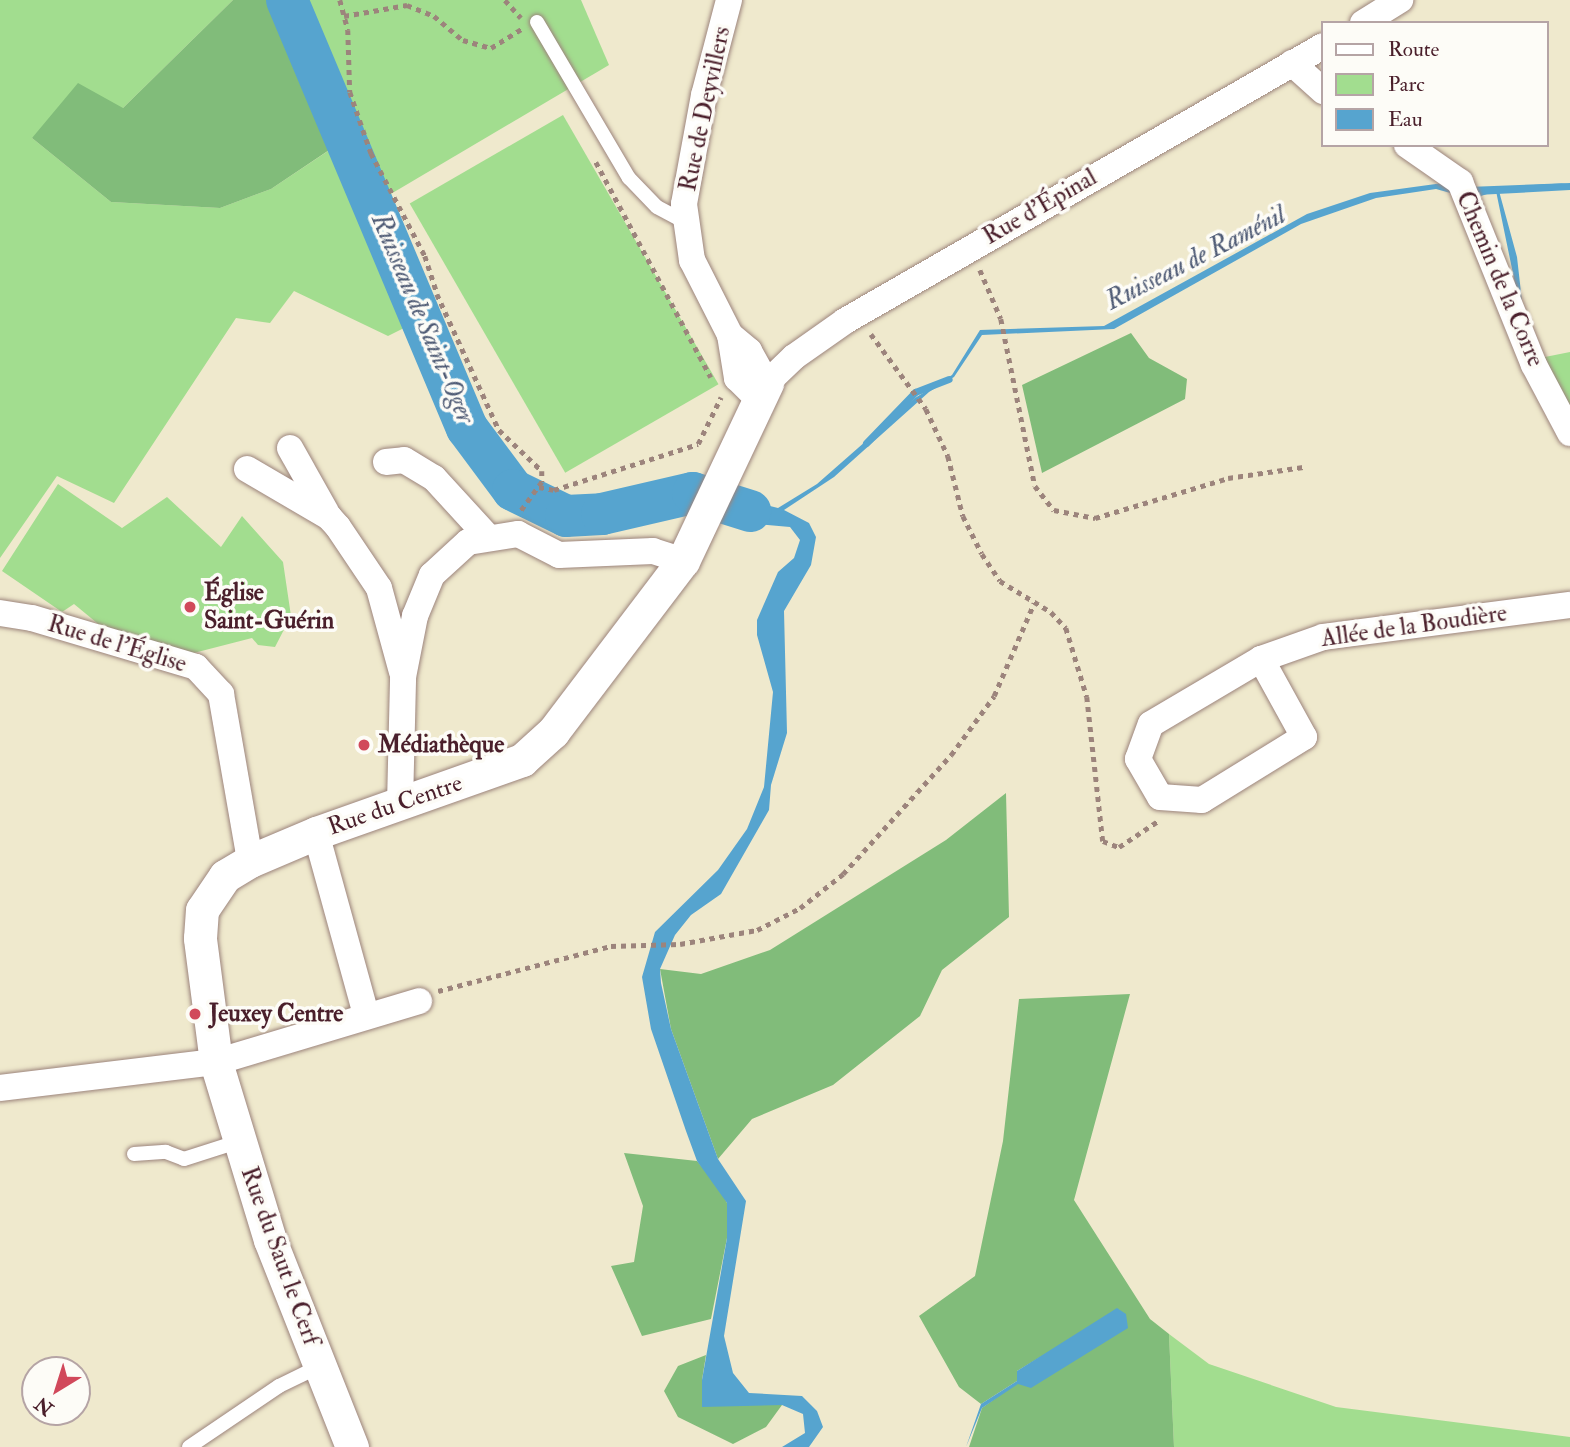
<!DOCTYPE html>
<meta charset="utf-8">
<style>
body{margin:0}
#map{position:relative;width:1570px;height:1447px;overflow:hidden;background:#efe9cd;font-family:"IM FELL Double Pica",serif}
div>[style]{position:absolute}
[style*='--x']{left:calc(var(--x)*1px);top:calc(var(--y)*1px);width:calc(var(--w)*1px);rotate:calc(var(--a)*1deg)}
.green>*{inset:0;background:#a2dd8f;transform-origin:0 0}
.forest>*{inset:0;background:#81bc7a}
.water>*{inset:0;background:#56a4cf}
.stream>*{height:7px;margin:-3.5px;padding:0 3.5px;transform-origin:3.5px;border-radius:3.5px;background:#56a4cf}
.river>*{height:42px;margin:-21px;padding:0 21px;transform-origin:21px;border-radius:21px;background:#56a4cf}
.path>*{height:4.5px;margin-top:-2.25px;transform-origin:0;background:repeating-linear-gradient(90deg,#9c847c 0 5px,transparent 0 10px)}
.roads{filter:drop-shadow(0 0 2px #9c847c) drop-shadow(0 0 2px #9c847c)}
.service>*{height:14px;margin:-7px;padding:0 7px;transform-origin:7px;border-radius:7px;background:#fff}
.minor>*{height:26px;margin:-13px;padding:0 13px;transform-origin:13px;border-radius:13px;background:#fff}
.tertiary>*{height:33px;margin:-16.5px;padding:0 16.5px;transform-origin:16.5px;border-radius:16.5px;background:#fff}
.dots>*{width:19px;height:19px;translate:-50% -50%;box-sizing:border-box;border:4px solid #fdfcf7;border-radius:50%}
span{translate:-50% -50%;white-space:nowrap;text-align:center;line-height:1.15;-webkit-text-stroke:7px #fdfcf7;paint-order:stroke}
.street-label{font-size:24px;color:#4a1f2b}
.poi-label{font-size:24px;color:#4a1f2b;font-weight:700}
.left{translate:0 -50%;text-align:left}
.water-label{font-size:26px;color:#4f5b75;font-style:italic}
.legend{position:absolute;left:1321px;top:21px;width:228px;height:126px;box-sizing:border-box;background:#fdfcf7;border:2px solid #b5a4a5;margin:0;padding:9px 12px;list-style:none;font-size:21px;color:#4a1f2b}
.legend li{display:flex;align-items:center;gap:14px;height:35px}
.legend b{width:35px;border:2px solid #b5a4a5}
.north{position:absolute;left:21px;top:1356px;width:70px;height:70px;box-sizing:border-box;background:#fdfcf7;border:2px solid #b5a4a5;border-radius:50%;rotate:218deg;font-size:19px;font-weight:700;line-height:28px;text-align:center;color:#4a1f2b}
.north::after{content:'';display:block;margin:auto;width:24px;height:32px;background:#d1495b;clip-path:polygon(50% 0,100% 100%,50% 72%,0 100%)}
</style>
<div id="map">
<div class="green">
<i style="clip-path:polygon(0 0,233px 0,123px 108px,32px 138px,111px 202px,220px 208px,271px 189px,340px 143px,416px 322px,388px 336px,294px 291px,270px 323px,236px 318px,114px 503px,57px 476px,0 558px)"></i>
<i style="clip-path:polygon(299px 0,581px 0,609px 65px,384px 198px)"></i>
<i style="left:563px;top:115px;width:311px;height:177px;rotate:60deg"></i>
<i style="clip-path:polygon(1570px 352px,1570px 412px,1545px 357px)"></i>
<i style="clip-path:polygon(58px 484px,122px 528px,167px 497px,221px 547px,242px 516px,283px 562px,291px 616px,275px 647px,258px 645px,252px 638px,182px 656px,114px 637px,74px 604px,62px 612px,2px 571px)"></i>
<i style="clip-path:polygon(1169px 1334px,1209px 1364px,1336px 1407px,1570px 1437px,1570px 1447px,1174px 1447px)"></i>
</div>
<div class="forest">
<i style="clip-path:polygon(233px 0,299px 0,356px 132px,271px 189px,220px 208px,111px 202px,32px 138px,78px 83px,123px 108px)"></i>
<i style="clip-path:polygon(1131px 333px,1149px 358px,1187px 379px,1185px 399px,1042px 473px,1022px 385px)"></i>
<i style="clip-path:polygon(1006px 793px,1009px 917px,942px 970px,920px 1016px,833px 1085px,752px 1119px,718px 1159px,671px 1029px,660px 969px,701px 974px,770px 950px,946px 840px)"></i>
<i style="clip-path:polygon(1130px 994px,1074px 1200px,1150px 1319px,1169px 1334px,1174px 1447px,969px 1447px,982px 1408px,1120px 1309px,1017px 1371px,1017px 1381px,981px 1404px,959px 1387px,919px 1316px,975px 1276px,1003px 1141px,1019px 999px)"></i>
<i style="clip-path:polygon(624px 1153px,697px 1161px,719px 1187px,727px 1203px,727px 1238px,711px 1319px,642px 1336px,611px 1266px,634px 1262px,643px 1206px)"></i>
<i style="clip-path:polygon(706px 1355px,702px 1380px,741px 1404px,782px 1405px,766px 1427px,733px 1444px,678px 1417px,664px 1391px,678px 1366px)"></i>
</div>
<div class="water">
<i style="clip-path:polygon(356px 132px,384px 198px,368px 211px,340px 143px)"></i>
<i style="clip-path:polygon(1443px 183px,1468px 187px,1570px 183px,1499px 191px,1517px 257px,1526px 337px,1496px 191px,1472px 199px,1436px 189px,1376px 198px,1301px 224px,1114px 329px,982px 335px,954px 377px,929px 392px,834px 477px,784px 510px,809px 523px,816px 537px,811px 565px,784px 611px,787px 733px,771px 785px,769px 810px,721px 894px,691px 915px,675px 935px,660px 969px,661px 983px,671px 1029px,718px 1159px,746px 1201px,724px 1336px,733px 1373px,749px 1393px,802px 1396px,817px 1411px,823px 1427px,809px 1447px,782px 1447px,805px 1433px,803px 1414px,782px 1405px,702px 1407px,702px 1380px,727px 1238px,727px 1203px,697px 1161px,686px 1131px,651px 1029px,642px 977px,655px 932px,718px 870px,747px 829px,764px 787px,773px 692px,757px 635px,757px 620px,778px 572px,794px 558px,800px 540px,790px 527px,745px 523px,723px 515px,731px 496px,778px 508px,817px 484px,915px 398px,952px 375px,980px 330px,1104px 326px,1307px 214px,1370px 193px)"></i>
<i style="clip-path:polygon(1117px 1308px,1126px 1314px,1128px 1328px,1031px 1388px,1018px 1384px,982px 1408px,966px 1447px,981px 1404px,1017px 1381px,1017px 1371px)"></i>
</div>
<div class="stream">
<i style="--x:1476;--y:191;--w:94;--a:-3"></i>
<i style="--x:866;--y:443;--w:71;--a:-46.1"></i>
<i style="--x:915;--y:392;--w:36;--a:-21"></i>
</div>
<div class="river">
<i style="--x:287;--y:0;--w:464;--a:67.2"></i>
<i style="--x:467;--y:428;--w:77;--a:53.4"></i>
<i style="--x:513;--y:490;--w:59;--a:26.1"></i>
<i style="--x:566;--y:516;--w:36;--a:-3"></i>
<i style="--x:602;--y:514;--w:93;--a:-13"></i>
<i style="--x:693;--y:493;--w:60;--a:17.5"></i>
</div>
<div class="path">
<i style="--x:340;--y:0;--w:31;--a:75"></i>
<i style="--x:348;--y:30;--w:62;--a:88.2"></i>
<i style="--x:350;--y:92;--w:65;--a:71"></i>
<i style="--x:371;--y:153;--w:116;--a:62.3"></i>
<i style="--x:425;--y:256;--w:40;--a:72"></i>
<i style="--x:437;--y:294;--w:149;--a:65.5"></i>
<i style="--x:499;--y:430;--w:59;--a:43.6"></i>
<i style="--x:542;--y:471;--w:11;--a:90"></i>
<i style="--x:542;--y:482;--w:37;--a:126"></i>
<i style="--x:505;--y:0;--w:24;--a:48"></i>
<i style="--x:344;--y:16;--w:64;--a:-9.9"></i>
<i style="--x:407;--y:5;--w:29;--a:22"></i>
<i style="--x:434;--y:16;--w:38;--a:40"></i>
<i style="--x:463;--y:40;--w:29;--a:16"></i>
<i style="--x:491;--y:48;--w:36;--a:-32"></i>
<i style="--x:596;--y:162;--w:244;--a:61.9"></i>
<i style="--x:980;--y:270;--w:53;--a:66.8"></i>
<i style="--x:1001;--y:319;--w:170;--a:78.5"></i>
<i style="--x:1035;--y:486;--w:31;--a:52"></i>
<i style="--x:1054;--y:510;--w:42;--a:11"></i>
<i style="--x:1095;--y:518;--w:139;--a:-16.7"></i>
<i style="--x:1228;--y:478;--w:76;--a:-8.3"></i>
<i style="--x:871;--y:334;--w:93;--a:53.7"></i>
<i style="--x:926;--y:409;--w:52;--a:64.9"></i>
<i style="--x:948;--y:456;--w:62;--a:76"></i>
<i style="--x:963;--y:516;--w:42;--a:63.4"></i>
<i style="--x:982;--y:554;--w:32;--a:56"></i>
<i style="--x:1000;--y:581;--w:60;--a:31.3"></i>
<i style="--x:1051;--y:612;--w:22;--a:47"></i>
<i style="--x:1066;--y:628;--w:72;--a:73.1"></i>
<i style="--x:1087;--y:697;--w:145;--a:83.7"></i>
<i style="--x:1103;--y:841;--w:17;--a:21"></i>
<i style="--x:1119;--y:847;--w:47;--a:-33.7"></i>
<i style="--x:539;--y:487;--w:15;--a:11"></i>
<i style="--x:554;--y:490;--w:151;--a:-17.7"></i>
<i style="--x:698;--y:444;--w:52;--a:-63.9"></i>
<i style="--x:438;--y:991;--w:179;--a:-14.6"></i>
<i style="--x:611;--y:946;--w:69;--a:-1.7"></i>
<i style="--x:680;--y:944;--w:78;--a:-10.3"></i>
<i style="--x:757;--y:930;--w:48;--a:-27.1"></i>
<i style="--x:800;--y:908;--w:55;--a:-38.3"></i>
<i style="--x:843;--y:874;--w:161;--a:-47.8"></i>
<i style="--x:951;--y:755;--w:73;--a:-53.9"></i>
<i style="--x:994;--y:696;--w:101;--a:-66.7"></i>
</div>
<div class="roads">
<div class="service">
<i style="--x:537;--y:22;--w:181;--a:59.5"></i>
<i style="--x:629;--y:178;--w:40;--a:46"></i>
<i style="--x:657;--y:207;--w:34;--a:28"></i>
<i style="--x:134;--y:1154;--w:32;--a:-4"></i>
<i style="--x:166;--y:1152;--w:19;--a:21"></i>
<i style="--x:184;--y:1159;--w:59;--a:-17.8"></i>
<i style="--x:189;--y:1447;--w:109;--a:-34.1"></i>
<i style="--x:279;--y:1386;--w:46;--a:-26"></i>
</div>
<div class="minor">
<i style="--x:729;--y:0;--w:98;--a:104.7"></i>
<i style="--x:704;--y:95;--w:111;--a:100.4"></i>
<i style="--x:684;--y:204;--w:57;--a:81.9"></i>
<i style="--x:692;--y:260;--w:84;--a:63.1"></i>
<i style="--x:730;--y:335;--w:25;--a:40"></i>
<i style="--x:749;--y:351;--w:37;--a:61"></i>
<i style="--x:767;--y:383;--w:37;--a:-44"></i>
<i style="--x:794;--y:357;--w:62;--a:-35.2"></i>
<i style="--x:845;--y:321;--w:551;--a:-29.91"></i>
<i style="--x:1363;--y:23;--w:44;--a:-31.9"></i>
<i style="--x:1292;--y:63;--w:42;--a:42.1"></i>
<i style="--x:1407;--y:145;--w:65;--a:34.9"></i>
<i style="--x:1460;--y:182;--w:197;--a:68"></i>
<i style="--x:1534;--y:365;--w:77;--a:62.1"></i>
<i style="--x:730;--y:335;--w:44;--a:80.8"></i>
<i style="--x:737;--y:378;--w:31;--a:45"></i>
<i style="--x:290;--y:448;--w:73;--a:60.6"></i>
<i style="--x:386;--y:462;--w:18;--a:-6"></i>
<i style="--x:404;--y:460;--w:35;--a:31"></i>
<i style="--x:434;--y:478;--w:80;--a:47.5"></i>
<i style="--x:247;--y:469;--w:95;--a:30.3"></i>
<i style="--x:329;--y:517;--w:13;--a:48"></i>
<i style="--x:338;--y:527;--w:73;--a:56.1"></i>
<i style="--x:379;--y:588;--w:87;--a:74.7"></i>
<i style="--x:0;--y:613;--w:32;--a:9"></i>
<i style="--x:32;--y:618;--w:171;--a:16.6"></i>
<i style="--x:196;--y:667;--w:37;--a:47"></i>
<i style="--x:221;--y:694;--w:169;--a:80.1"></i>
<i style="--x:1261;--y:659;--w:89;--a:61.1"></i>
<i style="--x:1304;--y:737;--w:120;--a:148.3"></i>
<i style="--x:1202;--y:800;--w:42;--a:-175.9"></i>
<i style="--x:1160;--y:797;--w:44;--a:-120.1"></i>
<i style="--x:1138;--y:759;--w:37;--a:-70"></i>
<i style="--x:1151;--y:724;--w:128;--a:-30.6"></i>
<i style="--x:1261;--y:659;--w:66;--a:-19.5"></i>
<i style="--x:1323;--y:637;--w:249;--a:-7.4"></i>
<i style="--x:400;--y:804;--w:127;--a:-88.6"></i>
<i style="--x:403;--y:677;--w:62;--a:-78.9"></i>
<i style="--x:415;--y:616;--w:44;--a:-67.5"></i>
<i style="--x:432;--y:575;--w:49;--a:-42.5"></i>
<i style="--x:468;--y:542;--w:51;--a:-9.1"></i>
<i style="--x:518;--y:534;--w:46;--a:27.1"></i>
<i style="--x:559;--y:555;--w:94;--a:-2.4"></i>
<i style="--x:653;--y:551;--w:32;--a:18"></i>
<i style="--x:316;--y:833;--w:189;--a:74.6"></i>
<i style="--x:0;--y:1088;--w:218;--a:-6.9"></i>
<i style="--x:216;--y:1062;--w:212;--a:-16.7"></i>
</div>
<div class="tertiary">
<i style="--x:352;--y:1447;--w:223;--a:-111.6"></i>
<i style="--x:270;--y:1240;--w:186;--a:-106.9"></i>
<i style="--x:216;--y:1062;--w:125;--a:-97.4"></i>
<i style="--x:200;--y:938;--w:28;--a:-86"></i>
<i style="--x:202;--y:910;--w:41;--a:-55.9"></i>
<i style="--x:225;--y:876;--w:29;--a:-31"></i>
<i style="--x:250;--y:861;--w:72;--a:-23"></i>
<i style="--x:316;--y:833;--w:219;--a:-19.5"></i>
<i style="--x:522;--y:760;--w:42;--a:-42.1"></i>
<i style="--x:553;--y:732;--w:215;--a:-52.8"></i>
<i style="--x:683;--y:561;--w:197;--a:-64.7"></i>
</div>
</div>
<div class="dots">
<i style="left:190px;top:607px;background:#d1495b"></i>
<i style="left:364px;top:745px;background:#d1495b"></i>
<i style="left:195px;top:1014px;background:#d1495b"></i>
</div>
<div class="street-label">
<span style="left:705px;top:109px;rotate:-78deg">Rue de Deyvillers</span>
<span style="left:1040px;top:207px;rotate:-30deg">Rue d’Épinal</span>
<span style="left:1500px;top:279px;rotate:67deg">Chemin de la Corre</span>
<span style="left:1414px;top:626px;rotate:-8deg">Allée de la Boudière</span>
<span style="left:117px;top:644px;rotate:17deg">Rue de l'Église</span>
<span style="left:395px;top:805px;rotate:-19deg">Rue du Centre</span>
<span style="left:280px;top:1256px;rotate:70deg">Rue du Saut le Cerf</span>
</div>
<div class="poi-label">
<span class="left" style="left:204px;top:607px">Église<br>Saint-Guérin</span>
<span class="left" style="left:378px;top:745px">Médiathèque</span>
<span class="left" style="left:209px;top:1014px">Jeuxey Centre</span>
</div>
<div class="water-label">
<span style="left:1196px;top:259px;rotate:-27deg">Ruisseau de Raménil</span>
<span style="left:422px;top:319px;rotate:67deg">Ruisseau de Saint-Oger</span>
</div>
<ul class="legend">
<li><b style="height:9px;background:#fff"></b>Route</li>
<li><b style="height:19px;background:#a2dd8f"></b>Parc</li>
<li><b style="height:19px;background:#56a4cf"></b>Eau</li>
</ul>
<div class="north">N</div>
</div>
